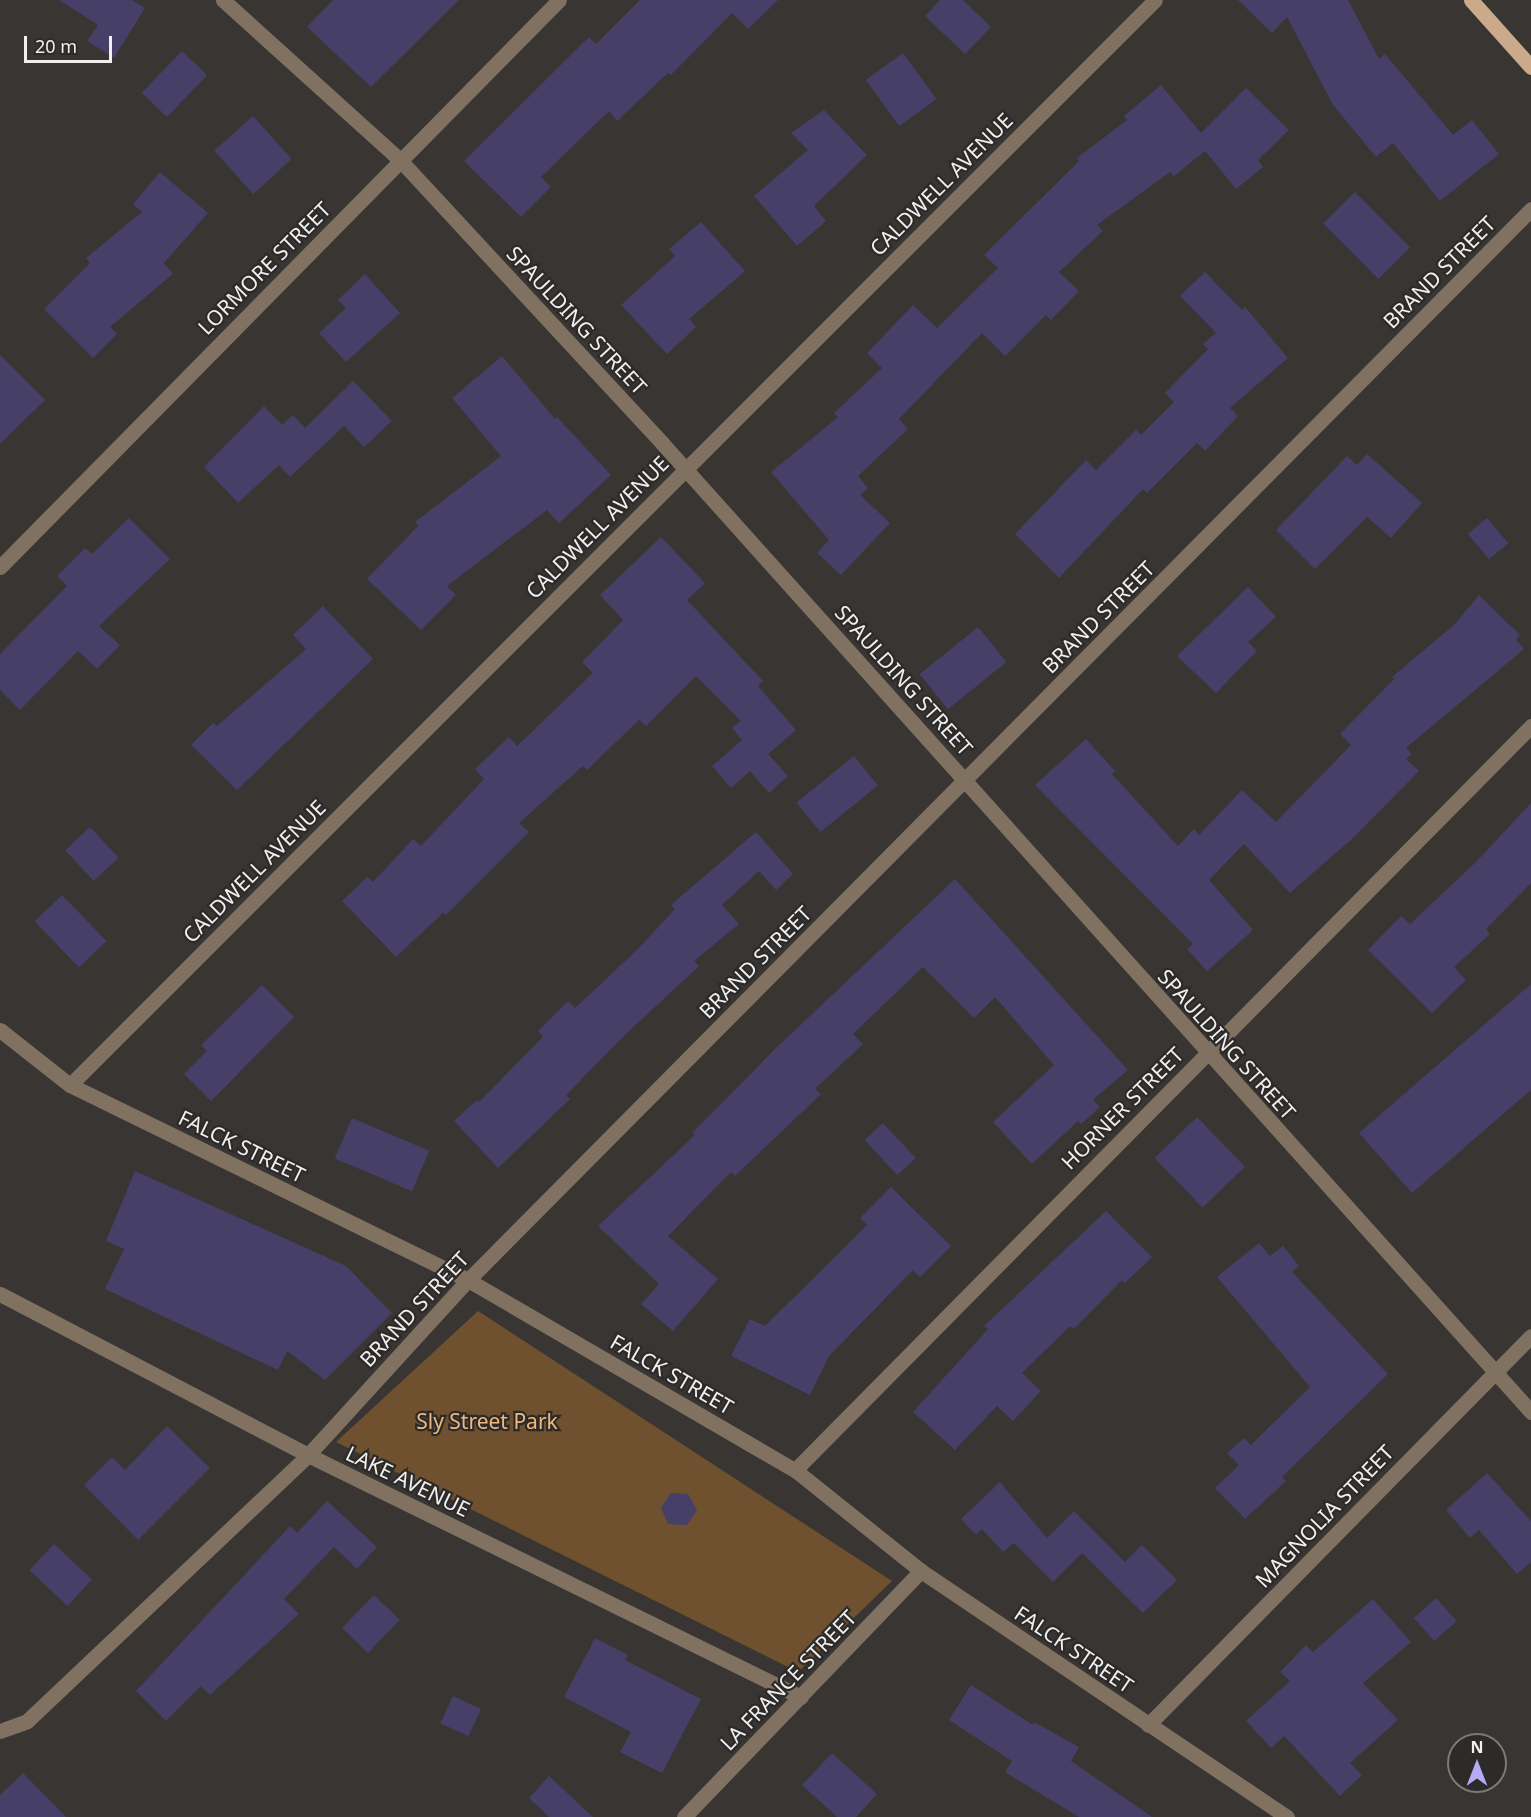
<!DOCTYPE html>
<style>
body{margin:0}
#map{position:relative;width:1531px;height:1817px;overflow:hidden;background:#383533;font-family:"Noto Sans",sans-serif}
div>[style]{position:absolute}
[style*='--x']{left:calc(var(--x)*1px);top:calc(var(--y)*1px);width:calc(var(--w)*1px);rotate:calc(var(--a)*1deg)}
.green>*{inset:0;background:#6f502f}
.building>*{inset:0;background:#463f68;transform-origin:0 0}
.minor>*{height:15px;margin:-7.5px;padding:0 7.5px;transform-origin:7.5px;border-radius:7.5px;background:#807161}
.major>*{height:15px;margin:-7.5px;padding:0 7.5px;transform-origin:7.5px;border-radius:7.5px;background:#caaa8a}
span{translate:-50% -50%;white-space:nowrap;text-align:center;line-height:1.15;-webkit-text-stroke:4.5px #2d2b29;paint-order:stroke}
.street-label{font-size:21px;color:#f2f0ef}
.park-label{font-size:21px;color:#efb87f}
.north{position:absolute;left:1447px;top:1733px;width:60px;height:60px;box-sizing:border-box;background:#2d2b29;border:2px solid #7c7a78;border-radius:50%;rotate:0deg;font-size:16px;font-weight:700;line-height:24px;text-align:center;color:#f2f0ef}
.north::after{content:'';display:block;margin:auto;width:21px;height:27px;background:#b7abf7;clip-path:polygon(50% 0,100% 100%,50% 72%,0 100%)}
.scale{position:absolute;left:24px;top:36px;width:88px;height:27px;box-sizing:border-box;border:3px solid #f2f0ef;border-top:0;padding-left:8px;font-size:18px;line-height:21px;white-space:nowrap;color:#f2f0ef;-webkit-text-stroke:4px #2d2b29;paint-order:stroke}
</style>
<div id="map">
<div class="green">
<i style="clip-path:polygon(478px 1311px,892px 1581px,798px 1672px,336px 1442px)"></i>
</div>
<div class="building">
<i style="clip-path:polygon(59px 0,132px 0,145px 8px,114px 58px,87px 41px,98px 25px)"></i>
<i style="clip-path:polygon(333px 0,459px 0,371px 87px,307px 27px)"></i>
<i style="clip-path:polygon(640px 0,778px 0,748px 29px,732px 13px,671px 75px,668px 73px,617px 121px,609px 111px,541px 177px,551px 187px,521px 217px,464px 161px,589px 37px,596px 44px)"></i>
<i style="clip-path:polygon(940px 0,963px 0,991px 27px,965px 54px,925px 16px)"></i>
<i style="clip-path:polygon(1238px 0,1348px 0,1379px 59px,1385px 54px,1453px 135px,1472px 120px,1499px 154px,1440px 201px,1393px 143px,1376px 157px,1333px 105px,1287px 17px,1272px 33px)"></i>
<i style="left:182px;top:51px;width:35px;height:58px;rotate:44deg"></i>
<i style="left:903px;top:53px;width:57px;height:46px;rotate:54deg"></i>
<i style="clip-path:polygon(1161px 85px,1201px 133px,1246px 88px,1289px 130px,1258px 160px,1263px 167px,1236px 189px,1205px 151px,1174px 176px,1170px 172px,1097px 225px,1103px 231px,1059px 272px,1079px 291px,1051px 320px,1046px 315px,1005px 356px,982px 333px,899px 419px,908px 429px,858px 476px,868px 488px,860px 495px,890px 523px,841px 575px,817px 553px,829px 540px,771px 472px,838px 417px,834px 413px,882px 368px,867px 353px,913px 305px,937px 328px,998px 268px,984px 255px,1079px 161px,1077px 158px,1127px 120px,1124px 116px)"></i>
<i style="clip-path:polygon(824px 110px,867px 155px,814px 206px,826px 221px,797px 246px,754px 196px,808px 150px,791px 133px)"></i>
<i style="left:253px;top:116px;width:58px;height:52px;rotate:48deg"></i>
<i style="clip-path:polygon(160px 172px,208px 213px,164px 263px,173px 274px,110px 327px,117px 334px,93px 358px,44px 309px,90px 263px,86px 258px,142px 212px,133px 204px)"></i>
<i style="left:1355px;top:192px;width:78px;height:45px;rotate:45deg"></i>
<i style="clip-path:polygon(701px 222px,745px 271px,689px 319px,696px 327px,667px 354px,621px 305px,675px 256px,669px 249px)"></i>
<i style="clip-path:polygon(1205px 272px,1242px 310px,1245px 307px,1288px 358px,1230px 408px,1238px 416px,1205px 451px,1197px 443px,1147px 493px,1143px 489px,1059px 578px,1015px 534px,1086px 460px,1096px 470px,1136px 430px,1141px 435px,1174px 402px,1165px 393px,1208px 349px,1203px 344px,1216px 333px,1180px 296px)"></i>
<i style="clip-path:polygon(365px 274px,400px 313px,346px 362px,319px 333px,346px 308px,338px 300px)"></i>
<i style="clip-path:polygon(0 355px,45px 400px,0 444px)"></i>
<i style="clip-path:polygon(502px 356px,555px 419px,557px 417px,611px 475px,559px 523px,547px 510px,447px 586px,456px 595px,421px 630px,367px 579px,418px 526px,415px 522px,501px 456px,452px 398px)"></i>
<i style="clip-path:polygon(353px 381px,392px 421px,364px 447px,344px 426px,290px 477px,279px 465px,238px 503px,204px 467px,264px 406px,282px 425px,293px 415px,305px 428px)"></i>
<i style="clip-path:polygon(1367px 454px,1422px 503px,1391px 538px,1367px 517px,1315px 569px,1276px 530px,1347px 456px,1357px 465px)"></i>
<i style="clip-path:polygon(129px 518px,170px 559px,99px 626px,120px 645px,97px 669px,78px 651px,20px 710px,0 690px,0 654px,67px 586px,57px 576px,85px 548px,92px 554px)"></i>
<i style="left:1487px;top:518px;width:33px;height:25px;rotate:50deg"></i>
<i style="clip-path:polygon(661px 537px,705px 583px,687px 600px,763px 681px,758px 686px,796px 730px,768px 754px,788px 776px,769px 793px,750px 771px,731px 788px,712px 766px,742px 740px,732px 728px,741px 721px,696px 676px,646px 726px,639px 720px,587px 770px,583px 766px,519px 823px,529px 832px,446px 915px,443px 913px,396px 957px,342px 901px,367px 877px,373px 882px,413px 839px,421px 846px,484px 779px,475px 769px,509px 737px,517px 746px,593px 673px,582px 662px,623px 620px,600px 595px)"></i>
<i style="clip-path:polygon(1248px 587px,1276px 617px,1248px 642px,1257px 651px,1216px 693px,1177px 656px)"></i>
<i style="clip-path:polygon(1479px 595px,1520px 635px,1516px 640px,1524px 649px,1406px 748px,1412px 754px,1406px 759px,1419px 771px,1354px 837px,1290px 893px,1244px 844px,1209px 880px,1253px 930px,1207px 971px,1187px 949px,1193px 944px,1035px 785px,1086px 739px,1115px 771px,1112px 774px,1178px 846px,1194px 829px,1199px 835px,1242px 790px,1276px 822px,1351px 745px,1340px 734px,1394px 679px,1392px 677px,1454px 625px)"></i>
<i style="clip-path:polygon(323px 606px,373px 659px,237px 790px,191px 745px,213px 723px,217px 726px,306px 649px,293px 635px)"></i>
<i style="left:978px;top:627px;width:45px;height:75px;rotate:51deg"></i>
<i style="left:854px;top:756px;width:38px;height:74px;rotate:51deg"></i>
<i style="clip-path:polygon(1531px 803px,1531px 883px,1486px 929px,1490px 934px,1454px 967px,1466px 980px,1432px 1013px,1368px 950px,1401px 916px,1410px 924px,1477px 861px)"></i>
<i style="left:90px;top:827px;width:42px;height:34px;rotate:47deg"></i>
<i style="clip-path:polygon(756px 832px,793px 874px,776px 890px,759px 871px,722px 905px,739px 924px,694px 961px,699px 966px,626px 1034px,566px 1095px,570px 1099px,498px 1168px,454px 1121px,477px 1100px,479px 1102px,543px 1037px,538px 1031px,568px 1001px,575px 1008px,637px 950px,675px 909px,671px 905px)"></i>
<i style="clip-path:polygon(955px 879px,1128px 1070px,1093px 1100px,1100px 1107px,1081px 1124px,1078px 1121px,1032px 1164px,993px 1122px,1054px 1065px,995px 997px,974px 1018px,923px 967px,853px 1034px,863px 1044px,815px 1089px,821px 1094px,735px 1176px,731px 1172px,668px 1236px,718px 1279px,673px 1331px,641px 1304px,659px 1284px,598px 1226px,695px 1135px,692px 1133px,775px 1049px)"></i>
<i style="left:62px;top:895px;width:64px;height:38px;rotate:46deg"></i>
<i style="clip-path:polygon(1531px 984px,1531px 1090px,1412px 1193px,1359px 1133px)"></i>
<i style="clip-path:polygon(262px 985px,294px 1017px,211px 1101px,184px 1074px,207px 1051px,201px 1045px)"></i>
<i style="left:1197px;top:1117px;width:69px;height:59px;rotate:46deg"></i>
<i style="left:352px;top:1118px;width:84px;height:44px;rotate:23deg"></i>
<i style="left:883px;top:1123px;width:48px;height:25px;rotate:47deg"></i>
<i style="clip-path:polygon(135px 1171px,346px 1266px,392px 1313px,325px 1380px,287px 1351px,278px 1370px,105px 1289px,124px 1249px,106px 1241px)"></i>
<i style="clip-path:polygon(891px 1187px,951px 1246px,920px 1277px,913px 1270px,829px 1356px,810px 1395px,731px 1356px,750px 1319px,765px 1326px,867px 1225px,860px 1218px)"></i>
<i style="clip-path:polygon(1106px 1211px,1152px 1257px,1125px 1283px,1122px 1280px,1074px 1329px,1070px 1326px,1022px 1373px,1041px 1391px,1013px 1421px,997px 1406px,955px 1450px,913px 1412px,988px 1329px,984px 1326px)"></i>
<i style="clip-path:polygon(1259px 1243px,1270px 1256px,1283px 1246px,1299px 1266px,1292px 1272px,1388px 1374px,1282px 1477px,1286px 1481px,1245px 1519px,1215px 1488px,1239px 1465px,1227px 1453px,1244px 1438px,1251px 1445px,1310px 1387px,1217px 1277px)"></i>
<i style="clip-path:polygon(167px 1426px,210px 1468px,138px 1540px,84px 1485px,112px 1457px,125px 1470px)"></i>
<i style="clip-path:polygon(1487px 1473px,1531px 1521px,1531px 1562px,1517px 1574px,1479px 1530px,1470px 1538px,1446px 1510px)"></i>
<i style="clip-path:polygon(1000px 1482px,1047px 1538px,1074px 1511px,1125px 1562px,1142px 1545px,1177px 1580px,1143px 1613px,1082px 1553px,1053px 1582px,1014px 1543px,1003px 1552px,982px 1529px,976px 1535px,961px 1519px)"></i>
<i style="clip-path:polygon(671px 1493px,688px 1494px,697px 1510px,687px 1525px,668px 1524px,661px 1508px)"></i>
<i style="clip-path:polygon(327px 1501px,377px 1547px,357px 1569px,334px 1547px,284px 1599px,299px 1614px,210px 1695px,201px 1686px,166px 1721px,136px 1691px,290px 1526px,297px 1533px)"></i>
<i style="left:54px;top:1544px;width:52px;height:36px;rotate:43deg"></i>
<i style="left:374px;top:1595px;width:36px;height:46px;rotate:44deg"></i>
<i style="left:1436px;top:1598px;width:31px;height:30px;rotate:48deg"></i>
<i style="clip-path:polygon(1373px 1599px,1411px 1642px,1363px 1683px,1398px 1720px,1350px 1763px,1362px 1775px,1340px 1796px,1284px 1736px,1271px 1748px,1246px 1721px,1290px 1681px,1280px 1672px,1306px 1645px,1313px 1652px)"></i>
<i style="clip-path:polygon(595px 1638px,628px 1655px,625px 1660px,701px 1699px,662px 1773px,620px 1752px,631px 1732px,564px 1697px)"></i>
<i style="clip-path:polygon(971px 1685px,1033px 1725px,1034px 1722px,1079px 1747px,1071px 1761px,1152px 1817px,1079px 1817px,1005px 1772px,1012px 1761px,949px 1720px)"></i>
<i style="left:453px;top:1696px;width:31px;height:30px;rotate:25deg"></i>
<i style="clip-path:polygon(832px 1753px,877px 1794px,856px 1817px,837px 1817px,802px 1785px)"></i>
<i style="clip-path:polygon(23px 1773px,66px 1817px,0 1817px,0 1795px)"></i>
<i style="clip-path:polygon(549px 1776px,593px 1817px,549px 1817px,529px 1798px)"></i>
</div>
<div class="minor">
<i style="--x:223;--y:0;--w:239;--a:42.1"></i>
<i style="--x:400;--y:160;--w:386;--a:47.2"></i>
<i style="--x:662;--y:443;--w:1302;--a:48.11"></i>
<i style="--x:0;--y:567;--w:796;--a:-45.41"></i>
<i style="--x:0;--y:1030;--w:89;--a:38.2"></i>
<i style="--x:70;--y:1085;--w:443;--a:26.1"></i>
<i style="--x:468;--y:1280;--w:378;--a:30.2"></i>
<i style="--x:795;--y:1470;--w:161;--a:38.7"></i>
<i style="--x:921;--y:1571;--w:441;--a:33.9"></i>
<i style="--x:70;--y:1085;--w:1534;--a:-45"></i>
<i style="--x:0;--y:1294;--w:348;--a:27.6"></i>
<i style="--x:308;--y:1455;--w:549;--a:26.15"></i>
<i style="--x:795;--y:1470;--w:1047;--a:-45.31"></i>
<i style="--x:1148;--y:1725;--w:546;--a:-45.45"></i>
<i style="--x:0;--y:1731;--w:29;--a:-20"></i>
<i style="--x:27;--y:1721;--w:387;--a:-43.4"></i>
<i style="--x:308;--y:1455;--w:237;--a:-47.6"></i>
<i style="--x:468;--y:1280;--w:1509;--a:-45.21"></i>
<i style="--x:684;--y:1817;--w:342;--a:-46.1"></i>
</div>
<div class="major">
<i style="--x:1471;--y:0;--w:90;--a:48.2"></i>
</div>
<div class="street-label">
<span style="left:941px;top:184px;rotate:-45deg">CALDWELL AVENUE</span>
<span style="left:264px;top:268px;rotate:-45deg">LORMORE STREET</span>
<span style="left:1439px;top:272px;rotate:-45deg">BRAND STREET</span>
<span style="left:577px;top:320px;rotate:47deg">SPAULDING STREET</span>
<span style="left:597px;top:527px;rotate:-45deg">CALDWELL AVENUE</span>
<span style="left:1098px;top:617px;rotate:-45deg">BRAND STREET</span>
<span style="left:904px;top:680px;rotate:48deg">SPAULDING STREET</span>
<span style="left:254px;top:871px;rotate:-45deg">CALDWELL AVENUE</span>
<span style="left:755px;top:962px;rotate:-45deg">BRAND STREET</span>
<span style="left:1227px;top:1044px;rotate:48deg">SPAULDING STREET</span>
<span style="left:1122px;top:1108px;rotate:-45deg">HORNER STREET</span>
<span style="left:242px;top:1146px;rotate:26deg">FALCK STREET</span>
<span style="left:414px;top:1309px;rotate:-47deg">BRAND STREET</span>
<span style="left:672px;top:1374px;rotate:30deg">FALCK STREET</span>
<span style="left:408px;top:1481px;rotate:26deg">LAKE AVENUE</span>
<span style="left:1324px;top:1516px;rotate:-46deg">MAGNOLIA STREET</span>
<span style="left:1074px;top:1649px;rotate:34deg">FALCK STREET</span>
<span style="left:788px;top:1680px;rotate:-46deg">LA FRANCE STREET</span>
</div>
<div class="park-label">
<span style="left:487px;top:1421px">Sly Street Park</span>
</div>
<div class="north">N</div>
<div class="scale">20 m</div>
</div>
